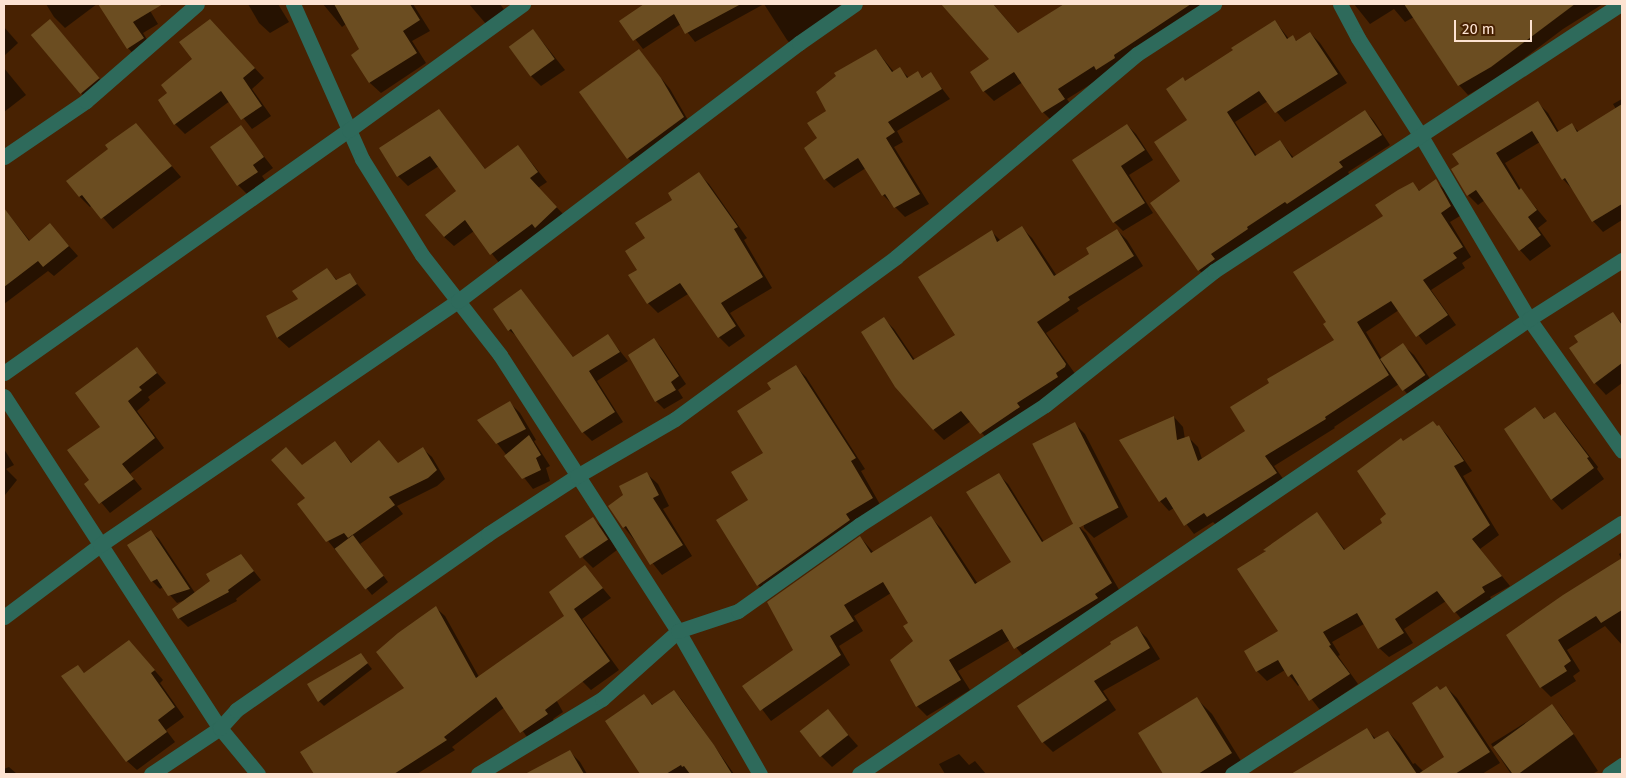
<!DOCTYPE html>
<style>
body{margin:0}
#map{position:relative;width:1626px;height:778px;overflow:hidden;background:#482202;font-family:"Fira Sans",sans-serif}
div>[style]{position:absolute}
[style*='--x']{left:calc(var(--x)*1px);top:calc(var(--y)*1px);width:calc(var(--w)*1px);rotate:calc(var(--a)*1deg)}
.shadow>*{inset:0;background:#0007;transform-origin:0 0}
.building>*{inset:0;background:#6b4d21;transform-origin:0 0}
.street>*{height:15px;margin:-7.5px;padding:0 7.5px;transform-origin:7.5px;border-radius:7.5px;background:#2e6a5b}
span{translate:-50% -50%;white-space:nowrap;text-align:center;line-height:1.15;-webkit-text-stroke:5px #482202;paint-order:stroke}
.frame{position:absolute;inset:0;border:5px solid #fde3d2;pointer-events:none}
.scale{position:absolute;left:1454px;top:20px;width:78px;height:22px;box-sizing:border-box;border:2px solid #fde3d2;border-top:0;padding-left:6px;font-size:15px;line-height:18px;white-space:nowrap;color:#fde3d2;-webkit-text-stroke:4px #482202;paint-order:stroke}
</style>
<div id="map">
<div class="shadow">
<i style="clip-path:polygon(46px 4px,97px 4px,65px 28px,54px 17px)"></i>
<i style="clip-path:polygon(100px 4px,146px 4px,158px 24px,143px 33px,153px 49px,138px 59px,128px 48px)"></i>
<i style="clip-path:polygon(248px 4px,278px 4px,289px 22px,270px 33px,259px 23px)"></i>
<i style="clip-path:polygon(323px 4px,413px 4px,430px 31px,412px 41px,426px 63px,381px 93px,370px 83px,353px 55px,361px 50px,346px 24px,342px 27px)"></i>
<i style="clip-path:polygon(469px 4px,500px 4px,505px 11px,486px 24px)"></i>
<i style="clip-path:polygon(643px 4px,853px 4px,795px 49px,787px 40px,764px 4px,695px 42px,681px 24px,643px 49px,621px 21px,644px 6px)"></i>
<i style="clip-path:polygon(943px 4px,993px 4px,1019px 34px,1064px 4px,1219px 4px,1067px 99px,1074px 109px,1053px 122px,1043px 112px,1023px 82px,994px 101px,984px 91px,991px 60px)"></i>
<i style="clip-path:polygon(1354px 4px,1603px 4px,1563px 29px,1501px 76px,1468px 95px,1459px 85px,1414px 17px,1405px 22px,1394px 9px,1370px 24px)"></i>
<i style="left:50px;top:20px;width:89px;height:23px;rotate:50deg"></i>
<i style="clip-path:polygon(1275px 21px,1289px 39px,1292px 37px,1298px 42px,1310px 33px,1320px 43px,1347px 83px,1285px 122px,1268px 101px,1235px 122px,1257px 156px,1280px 141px,1294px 158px,1365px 111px,1374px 121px,1390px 145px,1348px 172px,1351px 177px,1209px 280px,1199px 270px,1182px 181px,1188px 121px,1183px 79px,1186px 82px,1235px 51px)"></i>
<i style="clip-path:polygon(4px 27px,18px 43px,4px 56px)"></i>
<i style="clip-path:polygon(533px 30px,565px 70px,541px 86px,531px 76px)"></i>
<i style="clip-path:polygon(220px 31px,264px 78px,252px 89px,271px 116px,252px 129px,230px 101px,185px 134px,175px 124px,160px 100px,169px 93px,194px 59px)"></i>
<i style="clip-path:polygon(876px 50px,894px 72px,900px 69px,909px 78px,918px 73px,923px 78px,931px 74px,950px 99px,897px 131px,903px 142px,894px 147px,929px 204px,905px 217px,883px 195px,866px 168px,834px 188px,825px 179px,819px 138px,828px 112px)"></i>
<i style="clip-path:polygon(639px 51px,670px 89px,692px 127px,638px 168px,628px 158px,580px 92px)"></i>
<i style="clip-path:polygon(4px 68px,26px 95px,4px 112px)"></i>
<i style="clip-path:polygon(1622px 99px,1622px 220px,1603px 232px,1593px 221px,1573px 190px,1563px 179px,1540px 142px,1505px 163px,1522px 191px,1547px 221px,1538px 228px,1551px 246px,1530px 261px,1520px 250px,1485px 200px,1478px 205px,1468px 195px,1453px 169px,1538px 103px,1548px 113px,1559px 132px,1572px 125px,1579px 132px,1616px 109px,1613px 104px)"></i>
<i style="clip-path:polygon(439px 111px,486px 170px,518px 146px,547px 182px,538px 188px,566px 217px,500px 264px,474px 231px,454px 246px,444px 237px,458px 191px,439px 166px,408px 186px,398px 176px,380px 149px)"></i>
<i style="clip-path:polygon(136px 124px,181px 177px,113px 229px,92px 205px,90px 207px,79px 196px,110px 149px)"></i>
<i style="clip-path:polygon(1127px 125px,1136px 134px,1153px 160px,1129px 175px,1153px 213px,1123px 231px,1114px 222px,1074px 160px)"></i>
<i style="clip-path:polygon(241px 127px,273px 168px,262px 176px,267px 183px,248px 195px,238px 185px,212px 147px)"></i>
<i style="clip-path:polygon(699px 174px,709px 184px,747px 238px,744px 240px,772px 288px,730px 313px,745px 336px,729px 347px,719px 337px,688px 294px,658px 313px,648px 303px,639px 270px,647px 239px,674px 200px)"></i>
<i style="clip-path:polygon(1435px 181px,1445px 190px,1460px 216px,1450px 222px,1471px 257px,1462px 263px,1465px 268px,1431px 290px,1456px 325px,1426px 345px,1399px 310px,1366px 332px,1382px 359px,1403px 345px,1414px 355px,1435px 386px,1413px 401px,1399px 384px,1334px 427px,1335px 428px,1274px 466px,1286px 483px,1217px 526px,1213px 522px,1194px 534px,1174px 508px,1169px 511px,1160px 501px,1174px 417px,1183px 427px,1185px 439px,1188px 437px,1198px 447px,1202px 459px,1247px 431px,1335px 340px,1327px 322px,1384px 217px,1412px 184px,1420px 191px)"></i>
<i style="clip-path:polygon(4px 209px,30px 241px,50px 225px,78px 256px,54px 276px,48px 271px,4px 304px)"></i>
<i style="clip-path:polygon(1022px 228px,1032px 238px,1057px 276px,1091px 255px,1117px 230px,1127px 240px,1143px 266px,1077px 308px,1079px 311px,1046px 333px,1076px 375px,991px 443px,971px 421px,944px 440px,934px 430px,884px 319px,894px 329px,915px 360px,957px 335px,992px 232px,1001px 241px)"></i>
<i style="clip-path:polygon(327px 270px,338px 281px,350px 275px,366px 295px,289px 348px,278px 338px,267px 316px,300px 300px)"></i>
<i style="clip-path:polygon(520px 291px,574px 358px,608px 336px,628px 361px,597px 381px,623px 422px,592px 441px,583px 432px,519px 338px,509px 330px)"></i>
<i style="clip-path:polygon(1613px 314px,1622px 323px,1622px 383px,1606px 395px,1595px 383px,1580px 342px)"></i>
<i style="clip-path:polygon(653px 339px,661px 347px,686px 384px,678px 390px,683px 398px,664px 409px,656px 401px)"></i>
<i style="clip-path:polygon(136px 349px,166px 383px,148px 397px,150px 400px,137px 411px,164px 448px,130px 474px,142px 489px,110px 513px,86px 484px,91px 481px,101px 427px)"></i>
<i style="clip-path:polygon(796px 367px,806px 377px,865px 469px,861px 471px,882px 508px,768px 595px,758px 585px,750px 500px,765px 453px,773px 390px)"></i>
<i style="clip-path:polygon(510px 403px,520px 413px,536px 440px,534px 441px,550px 466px,546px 468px,550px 481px,533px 489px,497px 443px)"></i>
<i style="clip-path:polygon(1535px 409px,1546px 420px,1555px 413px,1565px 424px,1598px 467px,1597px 469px,1604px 479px,1562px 510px,1552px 499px)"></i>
<i style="clip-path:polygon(1075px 424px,1085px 434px,1128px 517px,1094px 538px,1084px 528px)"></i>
<i style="clip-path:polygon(1439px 426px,1448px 436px,1472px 471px,1463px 476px,1499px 535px,1480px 549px,1510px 586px,1490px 597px,1493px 602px,1464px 622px,1446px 601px,1404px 629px,1413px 643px,1389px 657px,1379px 648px,1364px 624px,1332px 642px,1340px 655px,1338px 656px,1358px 684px,1320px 710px,1300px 684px,1298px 686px,1285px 670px,1267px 681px,1257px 671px,1245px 651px,1280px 631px,1265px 550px,1316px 513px,1346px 551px,1384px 524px,1388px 515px,1403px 442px)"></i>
<i style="clip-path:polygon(335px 443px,353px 464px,398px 464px,423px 449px,432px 457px,445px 479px,437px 486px,397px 506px,403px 514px,360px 544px,388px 582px,372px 595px,298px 504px,307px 498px,303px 467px)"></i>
<i style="clip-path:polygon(4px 449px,14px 465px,6px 469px,17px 480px,5px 495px)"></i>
<i style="clip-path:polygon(647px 474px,658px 484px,669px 506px,663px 509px,692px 556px,662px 575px,624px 527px,625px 495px)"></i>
<i style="clip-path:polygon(998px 474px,1008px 484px,1044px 542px,1075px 523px,1086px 533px,1121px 593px,1025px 658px,1010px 640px,958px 671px,970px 690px,927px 716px,917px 706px,892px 660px,915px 641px,910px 623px,891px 593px,854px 616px,863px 631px,839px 646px,850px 665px,771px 721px,744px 686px,794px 651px,860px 537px,874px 553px,931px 518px,941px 528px,978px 584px,1012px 563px)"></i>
<i style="clip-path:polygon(593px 519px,604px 529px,617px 550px,593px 568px,583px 558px)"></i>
<i style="clip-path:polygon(151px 532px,159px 539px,195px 593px,249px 565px,261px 580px,236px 599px,237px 601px,188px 627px,179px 618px,183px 601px,177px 603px,163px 587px,160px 589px,152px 581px,129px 545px)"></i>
<i style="clip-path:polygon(1622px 552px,1622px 560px,1619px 554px)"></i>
<i style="clip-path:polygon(1622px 560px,1622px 645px,1605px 626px,1567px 650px,1580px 671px,1573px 676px,1576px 681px,1551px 697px,1541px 687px,1507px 635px,1564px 596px)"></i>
<i style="clip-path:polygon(585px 567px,611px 598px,582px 619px,619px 670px,591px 690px,582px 681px,545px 680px,563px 712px,553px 719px,556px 724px,530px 741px,505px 707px,452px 747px,455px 750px,417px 774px,315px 774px,302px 753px,405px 688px,435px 607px,445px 616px,479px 677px,566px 616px)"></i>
<i style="clip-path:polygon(1137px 628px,1147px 638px,1160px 659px,1103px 691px,1116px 710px,1053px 752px,1043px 742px)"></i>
<i style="clip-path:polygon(138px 651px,163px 680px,160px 683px,184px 717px,166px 730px,175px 742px,137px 770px,127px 761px,78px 666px,85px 674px)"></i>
<i style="clip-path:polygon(360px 654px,372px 669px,324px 706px,319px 701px)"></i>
<i style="clip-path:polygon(1446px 687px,1457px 698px,1500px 763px,1482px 774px,1292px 774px,1367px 730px,1376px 739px,1388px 732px,1399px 743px,1413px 764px,1415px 763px,1424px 772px,1446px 757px,1440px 691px)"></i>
<i style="clip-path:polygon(674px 691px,682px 700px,734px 774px,642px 774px,607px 721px,644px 696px,654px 706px)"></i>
<i style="clip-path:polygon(1197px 699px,1212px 714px,1246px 769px,1237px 774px,1163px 774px,1139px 734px)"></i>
<i style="clip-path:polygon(1552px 706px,1561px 715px,1598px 771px,1592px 774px,1511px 774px,1491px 744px)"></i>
<i style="clip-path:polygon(827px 711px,858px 746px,832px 767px,821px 756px)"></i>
<i style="clip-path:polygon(570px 752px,580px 762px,587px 774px,547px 774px,543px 766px)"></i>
<i style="clip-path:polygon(959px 754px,969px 765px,975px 761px,986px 774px,945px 774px,939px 764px)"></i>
<i style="clip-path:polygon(9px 767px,17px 774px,4px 774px,4px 769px)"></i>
</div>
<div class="building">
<i style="clip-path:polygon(98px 4px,163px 4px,133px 22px,144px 38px,127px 49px)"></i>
<i style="clip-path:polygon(334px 4px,410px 4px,420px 20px,403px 31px,417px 53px,369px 83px,351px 55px,359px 49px)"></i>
<i style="clip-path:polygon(644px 4px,741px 4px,685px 34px,674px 14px,633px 41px,619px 21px)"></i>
<i style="clip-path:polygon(941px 4px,993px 4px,1018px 33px,1064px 4px,1191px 4px,1114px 55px,1115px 58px,1096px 70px,1094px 66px,1058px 89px,1065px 99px,1042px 113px,1014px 72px,983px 92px,970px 72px,989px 59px)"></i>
<i style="clip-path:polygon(1404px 4px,1575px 4px,1491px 67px,1458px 86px)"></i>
<i style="left:50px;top:19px;width:77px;height:25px;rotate:50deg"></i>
<i style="clip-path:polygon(210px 19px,255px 68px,243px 78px,262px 106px,241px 120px,221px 91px,174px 125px,158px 100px,167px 93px,161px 85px,192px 59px,179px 42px)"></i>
<i style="clip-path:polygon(1275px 20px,1287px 39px,1293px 35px,1296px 41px,1310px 32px,1338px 74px,1275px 113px,1259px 91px,1227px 112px,1255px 156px,1280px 140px,1292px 158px,1365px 110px,1382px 135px,1339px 162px,1343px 167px,1287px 204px,1285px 202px,1247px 227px,1248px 229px,1211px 254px,1215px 259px,1198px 271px,1150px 203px,1180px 181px,1154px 142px,1187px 120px,1166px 89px,1183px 77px,1185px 81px,1233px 50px,1231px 48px)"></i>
<i style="left:533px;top:29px;width:37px;height:30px;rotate:54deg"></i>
<i style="clip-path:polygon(639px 49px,661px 78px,684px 117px,627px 159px,579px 92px)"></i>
<i style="clip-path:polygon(876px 49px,892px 72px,900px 67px,907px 78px,918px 71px,922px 78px,931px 72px,942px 89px,888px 122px,895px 132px,886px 138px,920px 194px,894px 208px,885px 194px,882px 196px,858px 158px,824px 180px,804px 148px,817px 138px,807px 123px,826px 111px,816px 92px,836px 76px,834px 73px)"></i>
<i style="clip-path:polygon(1538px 101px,1557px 132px,1572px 123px,1577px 132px,1622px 104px,1622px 204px,1592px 222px,1565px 178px,1562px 180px,1532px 131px,1496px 153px,1519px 190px,1521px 188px,1537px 210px,1528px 217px,1541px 235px,1519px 251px,1476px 190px,1467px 196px,1451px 169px,1459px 164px,1452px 154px)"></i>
<i style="clip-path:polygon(439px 109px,485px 169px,518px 145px,538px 172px,530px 178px,557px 207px,535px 228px,532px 224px,490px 255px,465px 220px,444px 237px,425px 215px,456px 191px,430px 156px,397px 177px,379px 148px)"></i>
<i style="clip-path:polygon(136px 123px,172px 166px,101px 219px,82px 195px,79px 197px,66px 181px,108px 149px,105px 145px)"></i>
<i style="clip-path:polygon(1127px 124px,1145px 150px,1121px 166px,1145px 203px,1113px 223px,1072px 160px)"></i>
<i style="clip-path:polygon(241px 125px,264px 157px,253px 165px,258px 172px,237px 186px,210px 147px)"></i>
<i style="clip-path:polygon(699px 172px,738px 227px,734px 229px,763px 277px,721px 303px,736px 326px,718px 338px,680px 283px,647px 304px,628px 275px,637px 270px,625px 251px,645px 238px,635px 223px,672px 200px,668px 193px)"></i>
<i style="clip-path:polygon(1436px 179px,1451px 206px,1441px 213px,1463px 247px,1453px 253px,1457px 258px,1423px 280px,1448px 315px,1416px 337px,1391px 301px,1357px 322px,1389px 375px,1325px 417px,1326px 419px,1265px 456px,1277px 473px,1207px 517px,1204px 513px,1184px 526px,1166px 497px,1159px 502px,1119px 440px,1174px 416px,1177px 440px,1189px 436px,1198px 461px,1245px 431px,1230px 407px,1269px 383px,1267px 379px,1334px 340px,1323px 324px,1326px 322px,1293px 272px,1383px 216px,1375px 205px,1398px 190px,1413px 182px,1419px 191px)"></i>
<i style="clip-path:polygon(4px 208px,29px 241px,50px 223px,69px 246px,43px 267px,38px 261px,4px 287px)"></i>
<i style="clip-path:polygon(1022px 226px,1054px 276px,1089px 254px,1086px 248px,1117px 229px,1134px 256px,1068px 297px,1070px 300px,1037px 322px,1066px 364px,1065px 367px,1056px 373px,1058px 377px,1017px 403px,1020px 407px,980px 434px,961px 411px,933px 430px,895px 387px,861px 332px,884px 317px,913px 360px,955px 335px,918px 277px,992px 230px,997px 242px)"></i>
<i style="clip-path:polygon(327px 268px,336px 280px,350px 273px,357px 284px,277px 338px,266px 316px,298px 299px,292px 291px)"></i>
<i style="clip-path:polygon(521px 289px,573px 357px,608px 334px,620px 352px,589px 371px,615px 412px,582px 433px,511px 329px,508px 331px,493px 309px)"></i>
<i style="clip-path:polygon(1613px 312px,1622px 325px,1622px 363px,1594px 384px,1569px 348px,1578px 342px,1574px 336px)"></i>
<i style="clip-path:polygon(654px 338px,679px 376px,671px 382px,676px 390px,655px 402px,628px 355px)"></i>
<i style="left:1403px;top:343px;width:39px;height:28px;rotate:55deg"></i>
<i style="clip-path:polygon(137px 347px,157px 373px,139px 387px,142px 390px,128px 401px,155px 438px,122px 464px,134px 479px,99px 504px,84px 484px,89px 480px,67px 450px,100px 427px,75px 393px)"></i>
<i style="clip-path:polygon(796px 365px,856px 458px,851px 461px,873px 498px,846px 514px,850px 520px,757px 586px,716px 520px,748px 500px,731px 472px,763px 453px,737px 411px,771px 389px,767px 383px)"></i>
<i style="clip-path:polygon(510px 401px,526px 429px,496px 444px,477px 420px)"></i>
<i style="clip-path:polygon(1535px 407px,1544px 419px,1555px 412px,1589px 457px,1587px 458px,1594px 468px,1551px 500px,1504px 429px)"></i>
<i style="clip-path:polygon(1433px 421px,1437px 426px,1439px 425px,1464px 461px,1454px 466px,1490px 525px,1472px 539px,1502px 576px,1482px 587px,1485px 592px,1454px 613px,1437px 591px,1395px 619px,1404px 633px,1378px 649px,1357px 613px,1323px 632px,1331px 645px,1329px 646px,1350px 674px,1309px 701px,1292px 674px,1288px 677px,1278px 660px,1256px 672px,1244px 651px,1278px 631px,1237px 569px,1266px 551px,1263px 550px,1317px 512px,1344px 550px,1382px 523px,1380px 519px,1386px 514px,1357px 471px,1401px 438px,1403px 441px)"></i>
<i style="left:1075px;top:422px;width:96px;height:48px;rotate:63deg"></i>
<i style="clip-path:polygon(529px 435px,541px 455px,536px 458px,541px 470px,522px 479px,504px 456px)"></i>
<i style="clip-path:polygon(379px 440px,398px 463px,423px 447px,437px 470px,428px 478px,389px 497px,395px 505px,348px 538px,344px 533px,326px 542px,297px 504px,305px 498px,271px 460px,286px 447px,302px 465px,335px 441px,351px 463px)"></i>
<i style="clip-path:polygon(647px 472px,659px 495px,653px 498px,683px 545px,650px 565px,626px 526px,623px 528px,608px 506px,623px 495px,619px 486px)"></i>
<i style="clip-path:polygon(999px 473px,1042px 542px,1076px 522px,1112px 583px,1095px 594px,1098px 598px,1014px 649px,1002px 629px,949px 660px,961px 680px,916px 707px,890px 660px,913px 641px,903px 626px,908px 623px,883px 582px,844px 605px,854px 621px,830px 636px,841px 655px,760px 711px,742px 686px,793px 650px,767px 602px,860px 536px,871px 553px,931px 516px,975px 584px,1011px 562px,966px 492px)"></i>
<i style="left:593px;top:517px;width:27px;height:34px;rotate:56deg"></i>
<i style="clip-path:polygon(151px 530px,190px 589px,168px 596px,157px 579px,151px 582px,127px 545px)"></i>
<i style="left:353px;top:535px;width:51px;height:23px;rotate:53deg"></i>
<i style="clip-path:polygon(241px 554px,254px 571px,228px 590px,229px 592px,178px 619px,172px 609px,210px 581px,206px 574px)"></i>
<i style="clip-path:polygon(1622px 558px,1622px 610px,1601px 623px,1596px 616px,1558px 640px,1571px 661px,1564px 666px,1567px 671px,1540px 688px,1506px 635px,1563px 595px)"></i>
<i style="clip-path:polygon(585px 565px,603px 588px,574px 609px,610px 661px,545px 710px,548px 714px,520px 733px,496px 697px,444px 737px,447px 740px,394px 774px,314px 774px,300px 752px,404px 688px,376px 652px,398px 633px,436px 606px,476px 678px,564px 616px,549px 592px)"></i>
<i style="clip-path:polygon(1137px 626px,1150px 648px,1094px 681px,1107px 700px,1042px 743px,1017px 706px,1111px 644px,1110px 642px)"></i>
<i style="clip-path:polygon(129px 640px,155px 670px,151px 673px,175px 707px,158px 720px,167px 732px,126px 762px,61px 676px,78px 665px,84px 673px)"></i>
<i style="clip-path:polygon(361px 653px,368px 663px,318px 702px,307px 684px)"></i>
<i style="clip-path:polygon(1437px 686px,1440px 690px,1446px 686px,1490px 752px,1455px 774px,1418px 774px,1444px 757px,1412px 703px)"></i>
<i style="clip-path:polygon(674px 690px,714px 745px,732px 774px,690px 774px,684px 766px,682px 767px,681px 765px,666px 774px,640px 774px,605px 721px,644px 694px,652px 705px)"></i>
<i style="clip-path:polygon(1197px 697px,1232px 753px,1198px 774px,1163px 774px,1138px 733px)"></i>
<i style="left:1552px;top:704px;width:37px;height:73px;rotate:54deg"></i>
<i style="left:828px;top:709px;width:33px;height:36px;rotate:52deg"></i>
<i style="clip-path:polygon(1367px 728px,1374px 739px,1388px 731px,1417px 774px,1291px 774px)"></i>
<i style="clip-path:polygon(570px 750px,584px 774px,525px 774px)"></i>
</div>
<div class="street">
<i style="--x:293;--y:4;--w:170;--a:66"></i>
<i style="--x:362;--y:159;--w:113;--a:58"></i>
<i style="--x:422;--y:255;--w:127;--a:52"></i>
<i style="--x:500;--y:355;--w:328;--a:57.2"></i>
<i style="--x:678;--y:631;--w:165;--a:60.2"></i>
<i style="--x:1340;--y:4;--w:38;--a:62"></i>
<i style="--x:1358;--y:38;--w:117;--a:57.3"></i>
<i style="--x:1421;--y:136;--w:212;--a:59.5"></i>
<i style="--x:1529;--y:319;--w:161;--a:54.8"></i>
<i style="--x:4;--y:157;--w:99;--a:-34.3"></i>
<i style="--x:86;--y:101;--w:147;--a:-41.1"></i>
<i style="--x:4;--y:373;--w:422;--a:-35.2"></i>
<i style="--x:349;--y:130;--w:215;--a:-35.9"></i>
<i style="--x:4;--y:396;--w:396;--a:57"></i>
<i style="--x:220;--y:728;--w:83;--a:146.3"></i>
<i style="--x:4;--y:617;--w:120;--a:-36.9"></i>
<i style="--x:100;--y:545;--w:433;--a:-34.3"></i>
<i style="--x:458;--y:301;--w:428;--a:-37.1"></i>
<i style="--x:799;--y:43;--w:68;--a:-34.9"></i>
<i style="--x:258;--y:774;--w:60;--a:-129.6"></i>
<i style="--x:220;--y:728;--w:24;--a:-48"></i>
<i style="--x:236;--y:710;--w:307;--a:-34.9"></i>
<i style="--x:488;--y:534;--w:106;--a:-33.1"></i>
<i style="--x:577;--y:476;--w:113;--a:-30.2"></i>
<i style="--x:675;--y:419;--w:274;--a:-36.2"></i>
<i style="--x:896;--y:257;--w:315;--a:-40.1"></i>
<i style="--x:1137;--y:54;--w:92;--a:-33"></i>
<i style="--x:478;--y:774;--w:145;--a:-31.2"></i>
<i style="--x:602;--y:699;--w:102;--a:-41.8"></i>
<i style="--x:678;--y:631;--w:63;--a:-18.4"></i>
<i style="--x:738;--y:611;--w:148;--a:-35.4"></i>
<i style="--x:859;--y:525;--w:221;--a:-32.8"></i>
<i style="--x:1045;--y:405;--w:216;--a:-38.4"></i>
<i style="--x:1214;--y:271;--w:487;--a:-33.3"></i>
<i style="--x:859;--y:774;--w:810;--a:-34.18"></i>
<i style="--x:1529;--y:319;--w:110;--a:-32.4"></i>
<i style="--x:1232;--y:774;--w:464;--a:-32.8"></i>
<i style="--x:1609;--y:774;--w:16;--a:-35"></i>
</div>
<div class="frame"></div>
<div class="scale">20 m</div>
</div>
